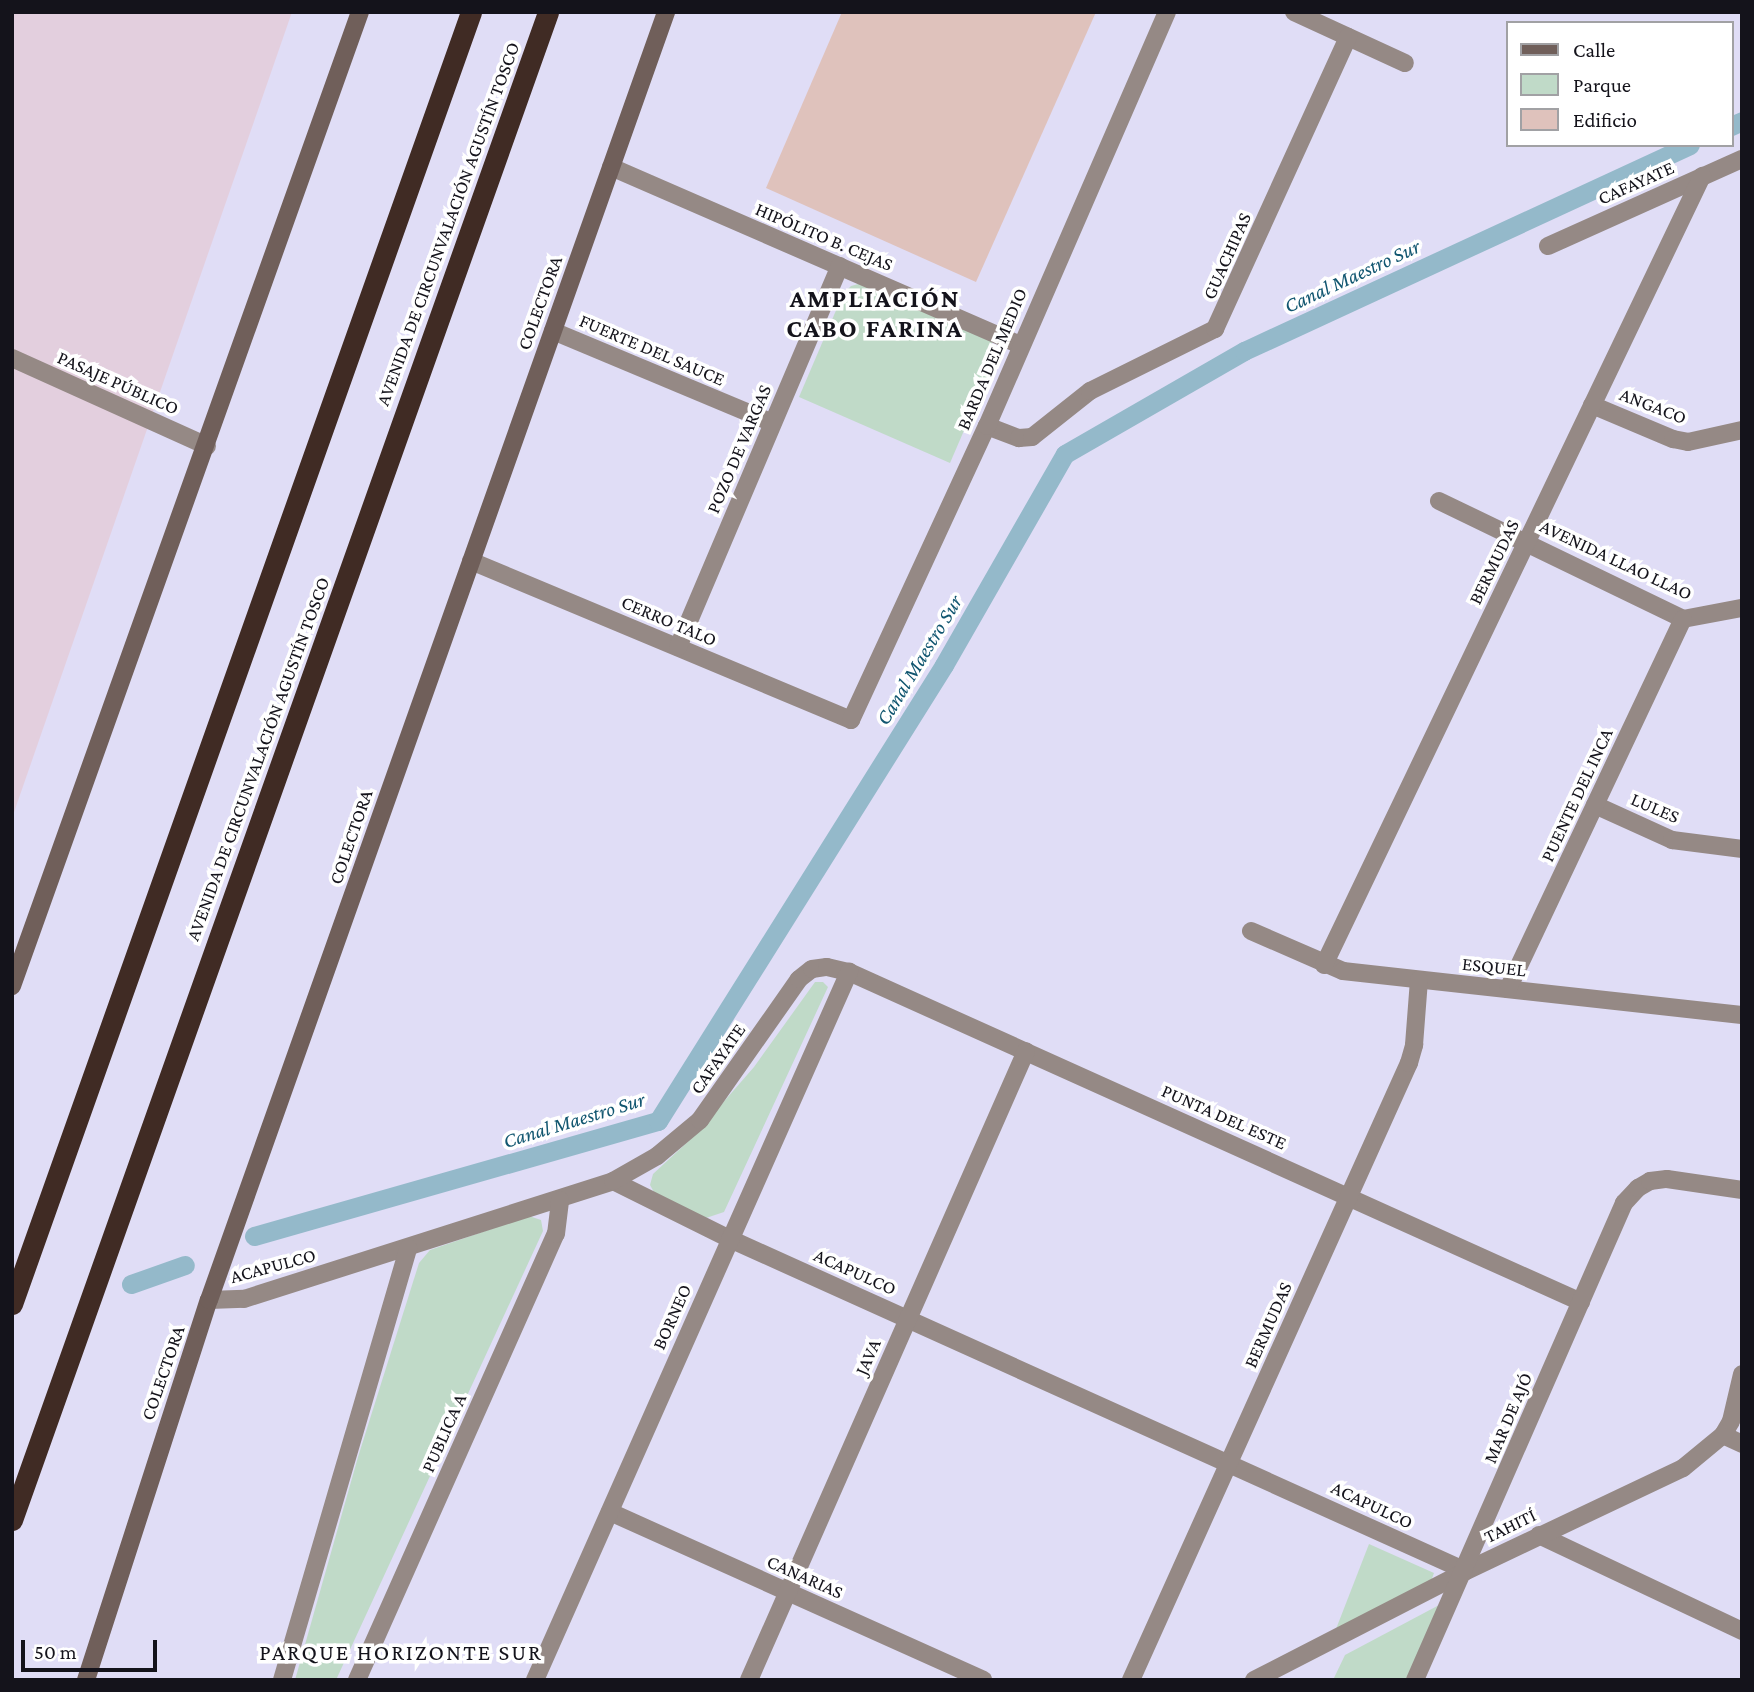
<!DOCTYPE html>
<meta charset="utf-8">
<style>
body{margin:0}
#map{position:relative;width:1754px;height:1692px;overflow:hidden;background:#e0ddf6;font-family:"Crimson Pro",serif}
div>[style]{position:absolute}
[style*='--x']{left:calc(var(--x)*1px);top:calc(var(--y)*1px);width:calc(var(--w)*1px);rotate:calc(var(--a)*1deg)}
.industrial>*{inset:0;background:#e3cfde}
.green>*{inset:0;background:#c0dac8}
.canal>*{height:19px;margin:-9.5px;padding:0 9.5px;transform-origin:9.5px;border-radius:9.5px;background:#94b9ca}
.building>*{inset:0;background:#dfc2bc}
.street>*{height:18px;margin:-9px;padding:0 9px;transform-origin:9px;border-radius:9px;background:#958985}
.secondary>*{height:18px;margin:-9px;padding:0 9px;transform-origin:9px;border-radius:9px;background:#705f5a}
.highway>*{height:21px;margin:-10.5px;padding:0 10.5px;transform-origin:10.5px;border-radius:10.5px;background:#402b24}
span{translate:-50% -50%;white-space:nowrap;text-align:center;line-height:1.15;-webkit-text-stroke:7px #fff;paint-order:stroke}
.street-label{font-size:19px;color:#14131b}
.water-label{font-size:21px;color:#115670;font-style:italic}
.quarter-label{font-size:23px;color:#14131b;letter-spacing:2px}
.district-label{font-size:26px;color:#14131b;font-weight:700;letter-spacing:2px}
.frame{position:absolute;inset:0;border:14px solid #14131b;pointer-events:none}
.legend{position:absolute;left:1506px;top:21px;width:228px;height:126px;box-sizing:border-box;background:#fff;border:2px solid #a1a1a4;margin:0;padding:9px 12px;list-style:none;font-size:21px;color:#14131b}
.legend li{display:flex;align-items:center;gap:14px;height:35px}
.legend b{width:35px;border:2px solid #a1a1a4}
.scale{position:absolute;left:21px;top:1640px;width:136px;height:32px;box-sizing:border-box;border:4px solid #14131b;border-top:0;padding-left:9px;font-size:21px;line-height:24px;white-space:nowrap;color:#14131b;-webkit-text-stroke:5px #fff;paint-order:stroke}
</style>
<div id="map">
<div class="industrial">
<i style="clip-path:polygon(12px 12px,292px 12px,12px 818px)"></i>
</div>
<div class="green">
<i style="clip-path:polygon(862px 283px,992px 342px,994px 361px,950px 463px,799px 397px,843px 294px,851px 286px)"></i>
<i style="clip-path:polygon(815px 982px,823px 982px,828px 987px,724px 1212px,706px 1218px,655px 1194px,650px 1185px,653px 1174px,693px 1137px,754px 1067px)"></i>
<i style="clip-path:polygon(529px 1216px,541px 1220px,543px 1231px,336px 1680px,295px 1680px,358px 1457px,419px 1263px,430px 1250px)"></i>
<i style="clip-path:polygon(1369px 1544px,1434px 1573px,1430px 1584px,1336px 1629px)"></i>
<i style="clip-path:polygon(1441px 1604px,1409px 1680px,1333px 1680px,1345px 1655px)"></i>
</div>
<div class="canal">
<i style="--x:1731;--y:126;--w:12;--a:-24"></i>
<i style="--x:254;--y:1236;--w:420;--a:-15.9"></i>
<i style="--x:658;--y:1121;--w:538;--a:-57.9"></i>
<i style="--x:944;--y:665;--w:243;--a:-60.2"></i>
<i style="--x:1065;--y:454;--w:207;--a:-29.9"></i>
<i style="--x:1244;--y:351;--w:491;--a:-24.8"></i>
<i style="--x:131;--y:1284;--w:57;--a:-19.4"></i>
</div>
<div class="building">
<i style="clip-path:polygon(842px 12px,1096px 12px,976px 282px,766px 188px)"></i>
</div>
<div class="street">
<i style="--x:1294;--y:12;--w:122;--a:24.7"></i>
<i style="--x:611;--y:167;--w:447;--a:23.5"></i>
<i style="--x:1548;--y:246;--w:213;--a:-24.2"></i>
<i style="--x:553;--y:331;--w:238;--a:22.7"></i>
<i style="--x:12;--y:358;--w:214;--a:24.3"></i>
<i style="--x:1592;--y:405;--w:88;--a:22.8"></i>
<i style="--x:1673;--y:439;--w:15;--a:11"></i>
<i style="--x:1688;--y:442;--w:55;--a:-12.5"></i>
<i style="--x:987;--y:426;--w:34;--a:21"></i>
<i style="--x:1019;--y:438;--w:13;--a:-4"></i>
<i style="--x:1032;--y:437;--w:74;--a:-38.4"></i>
<i style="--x:1090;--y:391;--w:140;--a:-26.4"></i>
<i style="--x:1215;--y:329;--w:321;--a:-65.5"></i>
<i style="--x:1439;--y:501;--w:271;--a:25.8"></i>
<i style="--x:1683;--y:619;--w:60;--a:-10.6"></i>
<i style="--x:471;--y:561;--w:412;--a:22.7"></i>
<i style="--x:851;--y:720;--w:324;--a:-65.2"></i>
<i style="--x:987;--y:426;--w:451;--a:-66.5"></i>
<i style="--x:678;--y:647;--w:414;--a:-67"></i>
<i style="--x:1595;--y:805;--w:85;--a:24.4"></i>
<i style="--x:1672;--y:840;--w:71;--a:7.3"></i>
<i style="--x:1251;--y:931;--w:100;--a:23.5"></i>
<i style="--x:1343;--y:971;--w:401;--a:6.3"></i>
<i style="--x:1324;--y:965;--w:875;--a:-64.4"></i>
<i style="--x:1508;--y:989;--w:409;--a:-64.7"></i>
<i style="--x:613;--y:1181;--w:131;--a:26.4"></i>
<i style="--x:730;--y:1239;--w:807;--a:24.28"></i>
<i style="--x:209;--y:1300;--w:35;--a:-2"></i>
<i style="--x:244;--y:1299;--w:387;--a:-17.7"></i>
<i style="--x:613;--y:1181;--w:51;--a:-29.6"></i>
<i style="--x:657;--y:1156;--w:56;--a:-39.9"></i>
<i style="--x:700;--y:1120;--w:172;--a:-54.9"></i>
<i style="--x:799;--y:979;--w:16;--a:-38"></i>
<i style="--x:812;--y:969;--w:15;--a:-8"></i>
<i style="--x:827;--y:967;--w:23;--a:13"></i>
<i style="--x:849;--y:972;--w:803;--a:24.27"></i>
<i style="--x:1723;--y:1435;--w:21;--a:25"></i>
<i style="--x:610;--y:1512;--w:409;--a:24.2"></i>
<i style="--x:1539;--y:1535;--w:225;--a:25.3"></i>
<i style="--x:282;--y:1680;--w:450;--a:-73.7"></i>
<i style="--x:357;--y:1680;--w:488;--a:-66"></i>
<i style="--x:556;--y:1234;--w:34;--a:-83"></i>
<i style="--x:535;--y:1680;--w:775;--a:-66.08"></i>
<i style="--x:749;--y:1680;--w:687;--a:-66.23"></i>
<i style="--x:1131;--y:1680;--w:677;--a:-65.75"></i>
<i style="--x:1409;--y:1063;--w:19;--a:-74"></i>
<i style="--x:1414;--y:1045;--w:65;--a:-85.6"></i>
<i style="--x:1254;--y:1680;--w:238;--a:-27.2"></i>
<i style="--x:1466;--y:1571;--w:240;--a:-25.4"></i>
<i style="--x:1683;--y:1468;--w:52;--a:-39.5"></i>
<i style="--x:1723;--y:1435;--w:16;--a:-60"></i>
<i style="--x:1731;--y:1421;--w:48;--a:-76.8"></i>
<i style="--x:1415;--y:1680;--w:521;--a:-66.34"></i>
<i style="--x:1624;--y:1203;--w:21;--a:-47"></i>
<i style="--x:1638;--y:1188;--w:14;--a:-30"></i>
<i style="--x:1650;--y:1181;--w:17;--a:-7"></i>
<i style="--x:1667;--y:1179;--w:76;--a:8.3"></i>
</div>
<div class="secondary">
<i style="--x:12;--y:986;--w:1034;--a:-70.34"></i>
<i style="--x:86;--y:1680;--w:399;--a:-72.1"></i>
<i style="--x:209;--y:1300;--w:1367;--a:-70.46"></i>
</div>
<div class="highway">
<i style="--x:12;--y:1304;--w:1371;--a:-70.44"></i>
<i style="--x:12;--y:1520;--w:1600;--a:-70.43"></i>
</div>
<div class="street-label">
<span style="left:1636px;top:183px;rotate:-24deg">CAFAYATE</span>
<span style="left:448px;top:224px;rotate:-70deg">AVENIDA DE CIRCUNVALACIÓN AGUSTÍN TOSCO</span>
<span style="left:824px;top:237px;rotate:23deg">HIPÓLITO B. CEJAS</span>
<span style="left:1227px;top:256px;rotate:-66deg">GUACHIPAS</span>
<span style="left:540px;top:303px;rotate:-70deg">COLECTORA</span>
<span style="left:652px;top:350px;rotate:23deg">FUERTE DEL SAUCE</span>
<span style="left:992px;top:359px;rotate:-67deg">BARDA DEL MEDIO</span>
<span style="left:118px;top:383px;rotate:24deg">PASAJE PÚBLICO</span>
<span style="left:1653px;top:406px;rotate:21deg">ANGACO</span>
<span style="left:739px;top:449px;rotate:-67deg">POZO DE VARGAS</span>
<span style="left:1616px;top:560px;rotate:25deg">AVENIDA LLAO LLAO</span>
<span style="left:1494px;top:562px;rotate:-64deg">BERMUDAS</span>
<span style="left:669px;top:621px;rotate:23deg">CERRO TALO</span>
<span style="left:258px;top:759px;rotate:-70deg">AVENIDA DE CIRCUNVALACIÓN AGUSTÍN TOSCO</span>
<span style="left:1577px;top:795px;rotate:-65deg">PUENTE DEL INCA</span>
<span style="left:1655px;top:808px;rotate:23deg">LULES</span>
<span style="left:351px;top:837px;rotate:-71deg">COLECTORA</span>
<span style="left:1494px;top:967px;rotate:6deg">ESQUEL</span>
<span style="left:718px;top:1059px;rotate:-55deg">CAFAYATE</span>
<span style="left:1224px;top:1117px;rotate:24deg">PUNTA DEL ESTE</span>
<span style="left:273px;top:1266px;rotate:-15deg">ACAPULCO</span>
<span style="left:855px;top:1272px;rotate:24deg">ACAPULCO</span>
<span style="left:672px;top:1317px;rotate:-66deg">BORNEO</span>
<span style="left:1268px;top:1325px;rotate:-66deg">BERMUDAS</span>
<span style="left:868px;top:1357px;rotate:-66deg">JAVA</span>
<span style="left:163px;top:1373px;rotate:-71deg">COLECTORA</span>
<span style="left:1508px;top:1418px;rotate:-67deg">MAR DE AJÓ</span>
<span style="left:444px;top:1433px;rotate:-66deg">PUBLICA A</span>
<span style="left:1372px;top:1505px;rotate:25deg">ACAPULCO</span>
<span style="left:1510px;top:1526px;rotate:-26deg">TAHITÍ</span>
<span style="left:805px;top:1577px;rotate:24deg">CANARIAS</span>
</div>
<div class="water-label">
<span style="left:1352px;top:276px;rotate:-25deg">Canal Maestro Sur</span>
<span style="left:919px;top:660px;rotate:-59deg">Canal Maestro Sur</span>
<span style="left:574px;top:1120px;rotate:-17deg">Canal Maestro Sur</span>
</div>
<div class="quarter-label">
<span style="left:401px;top:1652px">PARQUE HORIZONTE SUR</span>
</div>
<div class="district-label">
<span style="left:875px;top:314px">AMPLIACIÓN<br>CABO FARINA</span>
</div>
<div class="frame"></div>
<ul class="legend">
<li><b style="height:9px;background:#705f5a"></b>Calle</li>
<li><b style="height:19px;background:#c0dac8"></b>Parque</li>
<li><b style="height:19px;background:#dfc2bc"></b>Edificio</li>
</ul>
<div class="scale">50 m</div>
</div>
